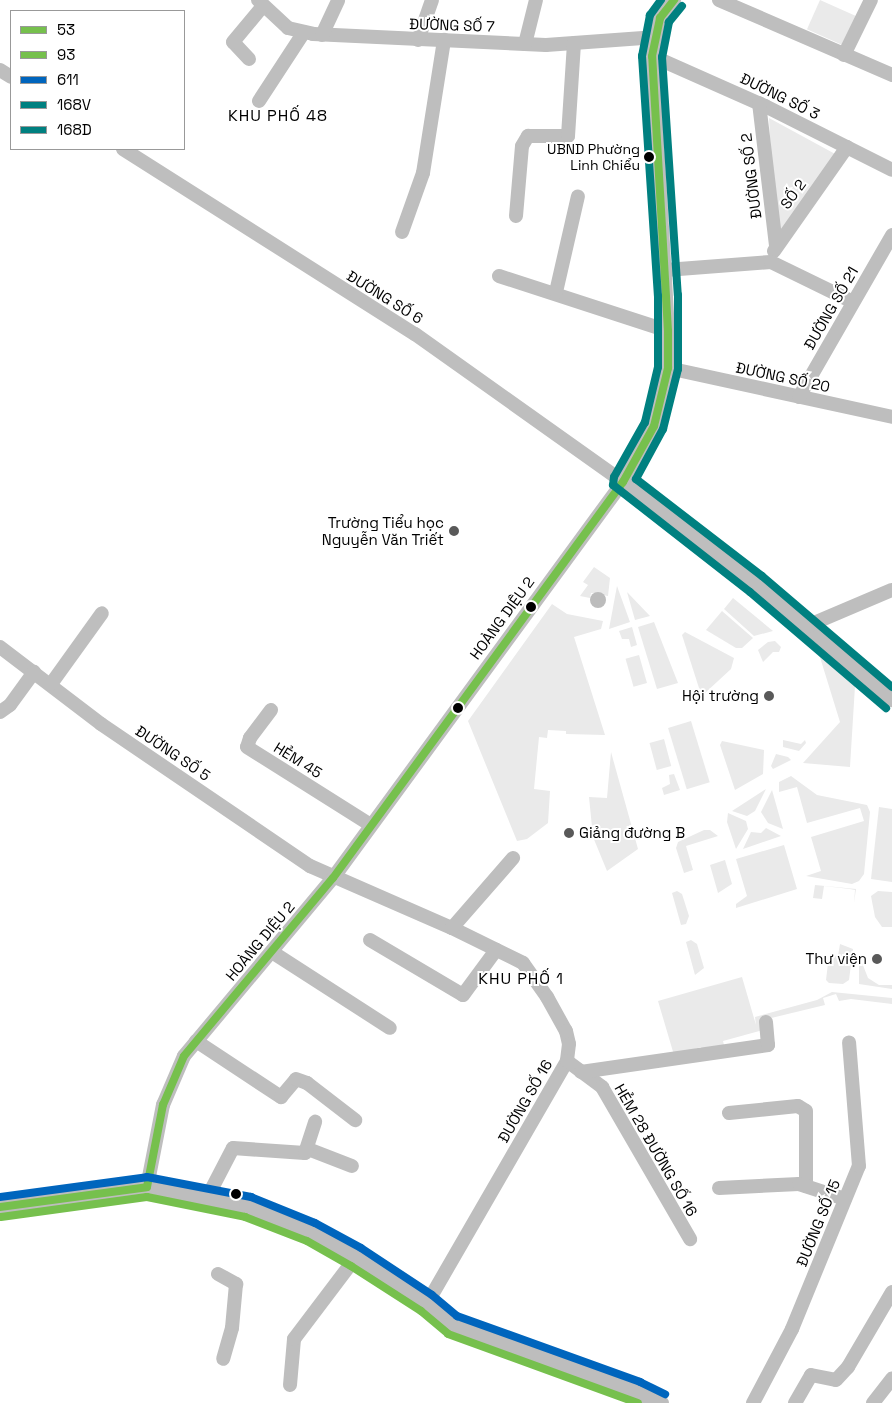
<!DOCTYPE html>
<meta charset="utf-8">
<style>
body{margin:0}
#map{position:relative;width:892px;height:1403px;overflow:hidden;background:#fff;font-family:"Space Grotesk",sans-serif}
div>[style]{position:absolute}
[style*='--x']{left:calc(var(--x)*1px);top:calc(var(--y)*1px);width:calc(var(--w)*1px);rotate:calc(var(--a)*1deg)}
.green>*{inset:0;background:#eaeaea;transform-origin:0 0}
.water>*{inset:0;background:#bcbcbc}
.round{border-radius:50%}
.minor>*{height:14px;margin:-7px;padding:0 7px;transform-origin:7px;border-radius:7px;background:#bebebe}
.major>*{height:18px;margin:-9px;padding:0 9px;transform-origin:9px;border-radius:9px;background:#bdbdbd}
.bus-1>*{height:8px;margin:-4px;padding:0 4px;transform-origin:4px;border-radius:4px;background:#76c04d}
.bus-2>*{height:8px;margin:-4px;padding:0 4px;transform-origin:4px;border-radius:4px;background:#76c04d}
.bus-3>*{height:8px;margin:-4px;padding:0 4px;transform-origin:4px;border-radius:4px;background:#0065bd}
.bus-4>*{height:8px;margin:-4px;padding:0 4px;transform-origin:4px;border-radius:4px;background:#008080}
.bus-5>*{height:8px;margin:-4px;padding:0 4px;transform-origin:4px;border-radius:4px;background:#008080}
.dots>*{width:14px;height:14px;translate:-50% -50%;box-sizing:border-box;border:2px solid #fff;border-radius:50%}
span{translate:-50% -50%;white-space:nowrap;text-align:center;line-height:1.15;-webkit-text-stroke:4px #fff;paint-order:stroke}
.bus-label{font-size:14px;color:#000}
.right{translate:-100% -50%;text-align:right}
.street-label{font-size:15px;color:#000}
.poi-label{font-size:15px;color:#000}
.left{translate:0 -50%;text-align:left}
.neighbourhood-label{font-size:16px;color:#000;letter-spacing:1px}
.legend{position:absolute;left:10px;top:10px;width:175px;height:140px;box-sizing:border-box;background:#fff;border:1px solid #999;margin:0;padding:6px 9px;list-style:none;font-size:15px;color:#000}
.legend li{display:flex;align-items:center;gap:10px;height:25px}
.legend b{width:25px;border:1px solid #999}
</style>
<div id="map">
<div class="green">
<i style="left:820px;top:0;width:43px;height:32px;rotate:24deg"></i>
<i style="clip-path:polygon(769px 118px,837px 155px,776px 246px)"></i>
<i style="clip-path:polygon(594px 567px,610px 578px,608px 596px,591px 593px,590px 598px,580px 596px,588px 585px,583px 582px)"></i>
<i style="clip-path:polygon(617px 586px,630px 622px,609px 629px)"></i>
<i style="clip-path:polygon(627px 592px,650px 616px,635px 620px)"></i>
<i style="clip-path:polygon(733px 598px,773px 631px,754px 636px,724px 609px)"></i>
<i style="clip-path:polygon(552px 604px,567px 614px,603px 621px,601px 629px,574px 637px,605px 735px,566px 734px,566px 731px,548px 730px,547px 738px,539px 737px,534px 789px,550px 791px,548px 823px,527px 839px,517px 841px,468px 721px)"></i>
<i style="clip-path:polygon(722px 611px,753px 638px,742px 648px,736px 648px,706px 630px)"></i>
<i style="clip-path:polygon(654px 622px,678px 683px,657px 689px,638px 627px)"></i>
<i style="clip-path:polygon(632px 627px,637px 645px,631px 647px,629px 639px,622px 639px,619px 631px)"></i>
<i style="clip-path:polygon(685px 632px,734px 658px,731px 669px,705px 693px,699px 688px,682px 635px)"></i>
<i style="clip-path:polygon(775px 641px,781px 647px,779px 652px,773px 652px,763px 662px,758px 650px,768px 642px)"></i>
<i style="clip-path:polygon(819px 654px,855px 686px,850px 767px,803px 763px,840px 722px)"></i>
<i style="left:639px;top:655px;width:29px;height:14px;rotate:74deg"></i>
<i style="left:691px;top:721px;width:64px;height:24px;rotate:73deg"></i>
<i style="left:664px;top:739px;width:28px;height:15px;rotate:75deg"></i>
<i style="clip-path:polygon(783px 740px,801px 744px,805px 740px,806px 743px,799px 751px,783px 747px)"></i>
<i style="clip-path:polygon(722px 741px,764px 750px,763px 774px,735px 790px,720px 745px)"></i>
<i style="clip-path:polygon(611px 752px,638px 849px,607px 871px,593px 837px,589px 797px,607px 798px)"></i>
<i style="clip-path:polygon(776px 754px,788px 757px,791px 760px,773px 769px,771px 766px)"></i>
<i style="clip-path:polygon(674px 774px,680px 790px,664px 795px,662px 788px,670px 784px,669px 775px)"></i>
<i style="clip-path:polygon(791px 776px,817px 795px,867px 805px,870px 812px,864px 874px,859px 881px,852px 884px,806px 876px,821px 871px,811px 837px,864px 821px,860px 808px,807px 823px,797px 787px,779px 792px,779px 782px)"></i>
<i style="clip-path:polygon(766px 789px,755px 811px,747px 816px,732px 811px)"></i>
<i style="clip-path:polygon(772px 790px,783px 829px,768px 823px,761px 812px)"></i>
<i style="clip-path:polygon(879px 807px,892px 809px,892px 882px,871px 879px)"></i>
<i style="clip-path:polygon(728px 813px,746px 821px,748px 829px,736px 849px,727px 822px)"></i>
<i style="clip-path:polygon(766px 828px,781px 836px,743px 849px,751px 832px,761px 833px)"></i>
<i style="clip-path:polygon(704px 830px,710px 830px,718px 836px,686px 846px,693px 870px,684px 873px,676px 848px,678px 842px)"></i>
<i style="clip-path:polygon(784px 845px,797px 889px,736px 908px,736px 904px,747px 896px,736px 859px)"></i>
<i style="clip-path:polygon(725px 860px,732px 884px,718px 893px,710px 865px)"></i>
<i style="clip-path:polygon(815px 885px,856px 889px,854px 903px,855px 890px,850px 889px,824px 886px,822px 899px,813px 898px)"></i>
<i style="clip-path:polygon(677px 891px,682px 894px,689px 916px,686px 924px,681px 925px,672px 893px)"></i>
<i style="clip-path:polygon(878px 891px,892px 892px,892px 927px,882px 927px,875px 917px,871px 896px)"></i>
<i style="clip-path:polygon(691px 940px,697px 944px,704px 968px,695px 975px,686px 942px)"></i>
<i style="clip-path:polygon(840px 944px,853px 949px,849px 980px,843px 984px,829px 983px,826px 980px,829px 955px,838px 956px)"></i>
<i style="clip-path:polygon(859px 955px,868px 978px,879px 985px,892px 985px,892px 989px,859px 984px)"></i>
<i style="clip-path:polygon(742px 977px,756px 1025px,755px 1017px,817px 1000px,832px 992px,892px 998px,892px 1004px,851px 999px,839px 1001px,836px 994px,823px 998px,825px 1005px,763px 1020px,763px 1030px,723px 1041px,725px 1049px,703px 1052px,701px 1047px,674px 1055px,658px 1001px)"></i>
</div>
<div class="water">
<i class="round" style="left:590px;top:592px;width:16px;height:16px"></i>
</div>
<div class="minor">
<i style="--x:258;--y:0;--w:41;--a:43"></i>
<i style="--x:288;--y:28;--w:26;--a:13"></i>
<i style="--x:313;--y:34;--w:233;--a:2.7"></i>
<i style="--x:546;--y:45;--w:111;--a:-4.1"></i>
<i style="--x:719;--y:0;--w:189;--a:23.4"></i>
<i style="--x:322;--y:35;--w:38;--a:-65"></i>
<i style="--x:418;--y:40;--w:42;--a:-70.7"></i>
<i style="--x:525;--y:44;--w:45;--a:-76"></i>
<i style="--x:844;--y:55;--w:61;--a:-63.9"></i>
<i style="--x:652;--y:56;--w:124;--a:23.9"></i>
<i style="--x:765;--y:106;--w:142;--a:26.7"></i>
<i style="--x:249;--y:59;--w:23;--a:-133"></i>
<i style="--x:233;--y:42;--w:47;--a:-50.2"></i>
<i style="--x:0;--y:70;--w:13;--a:32"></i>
<i style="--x:259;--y:101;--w:82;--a:-56.9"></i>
<i style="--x:759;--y:103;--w:144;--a:83.2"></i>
<i style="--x:123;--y:149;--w:346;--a:32.4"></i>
<i style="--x:415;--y:334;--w:255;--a:35.4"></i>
<i style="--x:623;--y:482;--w:168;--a:37.5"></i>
<i style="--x:756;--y:584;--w:179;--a:40.5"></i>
<i style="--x:516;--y:216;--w:70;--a:-85.1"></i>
<i style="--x:522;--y:146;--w:12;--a:-59"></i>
<i style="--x:528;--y:136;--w:40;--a:0"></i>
<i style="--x:568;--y:136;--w:93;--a:-86.3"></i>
<i style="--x:402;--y:232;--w:63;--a:-70.4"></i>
<i style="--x:423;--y:173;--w:135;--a:-81"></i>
<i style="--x:774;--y:251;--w:127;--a:-54.9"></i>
<i style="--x:666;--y:270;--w:105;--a:-4.4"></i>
<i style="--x:771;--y:262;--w:91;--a:26"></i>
<i style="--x:499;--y:276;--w:178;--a:18"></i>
<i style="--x:556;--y:292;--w:98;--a:-77.1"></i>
<i style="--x:668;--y:368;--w:229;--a:12.3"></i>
<i style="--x:799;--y:397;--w:187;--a:-60.1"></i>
<i style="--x:807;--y:626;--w:92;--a:-23"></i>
<i style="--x:0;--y:647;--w:127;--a:37.3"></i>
<i style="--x:101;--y:724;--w:253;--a:34.2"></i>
<i style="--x:310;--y:866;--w:155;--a:23.6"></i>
<i style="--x:452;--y:928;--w:79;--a:26.2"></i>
<i style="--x:523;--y:963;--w:42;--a:54.8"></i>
<i style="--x:547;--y:997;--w:39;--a:61"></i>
<i style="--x:566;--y:1031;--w:13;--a:77"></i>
<i style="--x:569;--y:1044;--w:17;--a:97"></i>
<i style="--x:567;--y:1061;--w:280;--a:120"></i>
<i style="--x:51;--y:684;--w:87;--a:-54.3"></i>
<i style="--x:271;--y:710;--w:35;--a:127"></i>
<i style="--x:250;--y:738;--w:9;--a:108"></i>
<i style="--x:247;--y:747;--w:146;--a:32.2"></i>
<i style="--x:0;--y:712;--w:12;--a:-35"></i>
<i style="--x:10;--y:705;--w:41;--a:-54"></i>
<i style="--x:452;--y:928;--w:93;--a:-48.9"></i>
<i style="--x:370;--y:940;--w:108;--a:30.6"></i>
<i style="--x:463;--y:995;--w:56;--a:-53.7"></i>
<i style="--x:272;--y:952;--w:140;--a:32.8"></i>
<i style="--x:196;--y:1041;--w:102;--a:33.4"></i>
<i style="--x:281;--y:1097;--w:23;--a:-50"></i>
<i style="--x:296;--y:1079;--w:12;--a:20"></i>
<i style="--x:307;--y:1083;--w:61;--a:37.6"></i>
<i style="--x:567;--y:1061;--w:44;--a:36.6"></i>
<i style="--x:602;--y:1087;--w:176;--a:59.9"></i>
<i style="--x:581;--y:1072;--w:189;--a:-8.2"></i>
<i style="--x:768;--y:1045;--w:23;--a:-95"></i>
<i style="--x:729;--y:1113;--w:69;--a:-5.8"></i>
<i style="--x:798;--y:1106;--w:9;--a:32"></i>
<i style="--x:806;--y:1111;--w:75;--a:90"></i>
<i style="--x:308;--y:1149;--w:47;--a:21.1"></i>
<i style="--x:147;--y:1187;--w:84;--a:-79"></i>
<i style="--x:163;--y:1105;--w:53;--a:-66.8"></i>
<i style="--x:184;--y:1056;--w:232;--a:-50.1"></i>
<i style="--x:333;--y:878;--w:491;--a:-53.8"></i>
<i style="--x:623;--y:482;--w:64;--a:-61"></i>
<i style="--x:654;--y:426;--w:60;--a:-76.4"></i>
<i style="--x:668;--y:368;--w:37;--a:-90"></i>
<i style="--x:668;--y:331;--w:275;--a:-93.3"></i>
<i style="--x:652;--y:56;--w:39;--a:-78"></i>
<i style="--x:660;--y:18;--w:23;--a:-52"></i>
<i style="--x:719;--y:1188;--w:80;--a:-2.9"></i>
<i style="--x:799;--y:1184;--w:48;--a:18.1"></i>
<i style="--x:208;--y:1196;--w:54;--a:-62.5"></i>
<i style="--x:233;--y:1148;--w:72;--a:4"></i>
<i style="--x:305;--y:1153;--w:33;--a:-72"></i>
<i style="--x:218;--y:1274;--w:21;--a:29"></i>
<i style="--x:236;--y:1284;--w:44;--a:95.2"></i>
<i style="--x:232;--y:1328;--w:32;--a:106"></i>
<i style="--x:290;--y:1385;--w:46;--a:-85"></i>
<i style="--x:294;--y:1339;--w:103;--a:-52.9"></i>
<i style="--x:753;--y:1403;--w:84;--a:-62.2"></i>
<i style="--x:792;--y:1329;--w:176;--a:-67.7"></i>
<i style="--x:859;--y:1166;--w:124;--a:-94.6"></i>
<i style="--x:795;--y:1403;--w:32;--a:-60"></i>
<i style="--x:811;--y:1375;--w:25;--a:11"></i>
<i style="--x:836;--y:1380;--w:18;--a:-47"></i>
<i style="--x:848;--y:1367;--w:87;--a:-59.6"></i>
<i style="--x:873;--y:1403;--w:31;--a:-52"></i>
</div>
<div class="major">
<i style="--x:0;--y:1207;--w:148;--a:-7.7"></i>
<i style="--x:147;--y:1187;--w:103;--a:11.2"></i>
<i style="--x:248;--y:1207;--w:68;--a:21.6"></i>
<i style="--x:311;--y:1232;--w:51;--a:29.1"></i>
<i style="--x:356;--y:1257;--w:85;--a:32.9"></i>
<i style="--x:427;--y:1303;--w:33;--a:41"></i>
<i style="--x:452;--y:1325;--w:196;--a:19.6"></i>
<i style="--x:637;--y:1391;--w:26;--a:28"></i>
</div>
<div class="bus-1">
<i style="--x:147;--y:1187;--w:84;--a:-79"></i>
<i style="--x:163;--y:1105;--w:53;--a:-66.8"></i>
<i style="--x:184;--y:1056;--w:232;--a:-50.1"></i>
<i style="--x:333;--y:878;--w:491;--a:-53.8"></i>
<i style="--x:623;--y:482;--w:64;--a:-61"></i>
<i style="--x:654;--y:426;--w:60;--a:-76.4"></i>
<i style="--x:668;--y:368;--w:37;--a:-90"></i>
<i style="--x:668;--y:331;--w:275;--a:-93.3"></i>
<i style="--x:652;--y:56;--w:39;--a:-78"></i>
<i style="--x:660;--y:18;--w:23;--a:-52"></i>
<i style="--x:0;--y:1207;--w:148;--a:-7.7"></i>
</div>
<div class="bus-2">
<i style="--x:1;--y:1217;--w:147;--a:-7.8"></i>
<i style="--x:147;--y:1197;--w:100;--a:11.5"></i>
<i style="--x:245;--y:1217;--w:66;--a:21.2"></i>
<i style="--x:307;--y:1241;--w:51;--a:29.6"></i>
<i style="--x:351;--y:1266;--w:83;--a:32.7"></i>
<i style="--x:421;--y:1311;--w:35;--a:40"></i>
<i style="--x:448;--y:1334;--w:202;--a:20"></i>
</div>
<div class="bus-3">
<i style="--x:0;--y:1197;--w:148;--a:-7.7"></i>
<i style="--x:147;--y:1177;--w:106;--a:10.9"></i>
<i style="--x:251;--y:1197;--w:69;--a:22.1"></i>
<i style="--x:315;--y:1223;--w:52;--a:28.5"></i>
<i style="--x:361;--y:1248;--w:85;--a:33.5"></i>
<i style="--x:432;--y:1295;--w:33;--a:40"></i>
<i style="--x:457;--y:1316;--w:195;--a:19.8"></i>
<i style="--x:640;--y:1382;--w:28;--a:26"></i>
</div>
<div class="bus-4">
<i style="--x:661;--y:0;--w:19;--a:126"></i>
<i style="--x:650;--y:15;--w:42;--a:101"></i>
<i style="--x:642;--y:56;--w:241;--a:86.2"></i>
<i style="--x:658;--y:296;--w:71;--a:90"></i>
<i style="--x:658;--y:367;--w:57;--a:103.3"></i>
<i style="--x:645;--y:422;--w:63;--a:119.4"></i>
<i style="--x:614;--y:477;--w:8;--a:97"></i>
<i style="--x:613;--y:485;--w:174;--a:38"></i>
<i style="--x:750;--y:592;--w:179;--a:40.5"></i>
</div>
<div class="bus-5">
<i style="--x:682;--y:6;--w:21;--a:129"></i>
<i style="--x:669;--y:22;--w:36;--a:101"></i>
<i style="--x:662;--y:57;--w:239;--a:86.2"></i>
<i style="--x:678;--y:295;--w:74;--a:90"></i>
<i style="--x:678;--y:369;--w:62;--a:104"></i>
<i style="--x:663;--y:429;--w:57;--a:118.4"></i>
<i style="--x:636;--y:479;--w:159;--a:37.6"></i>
<i style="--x:762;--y:576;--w:171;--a:40.5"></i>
</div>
<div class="dots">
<i style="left:649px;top:157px;background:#000"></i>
<i style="left:454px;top:531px;background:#595959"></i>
<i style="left:531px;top:607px;background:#000"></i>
<i style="left:769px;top:696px;background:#595959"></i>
<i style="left:458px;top:708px;background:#000"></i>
<i style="left:569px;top:833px;background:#595959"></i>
<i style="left:877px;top:959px;background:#595959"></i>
<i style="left:236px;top:1194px;background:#000"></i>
</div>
<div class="bus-label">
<span class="right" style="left:640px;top:157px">UBND Phường<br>Linh Chiểu</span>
</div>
<div class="street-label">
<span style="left:452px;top:25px;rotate:2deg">ĐƯỜNG SỐ 7</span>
<span style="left:780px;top:96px;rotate:26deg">ĐƯỜNG SỐ 3</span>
<span style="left:751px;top:176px;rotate:-97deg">ĐƯỜNG SỐ 2</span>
<span style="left:793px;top:194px;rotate:-54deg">SỐ 2</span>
<span style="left:385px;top:297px;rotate:32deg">ĐƯỜNG SỐ 6</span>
<span style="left:831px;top:308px;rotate:-60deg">ĐƯỜNG SỐ 21</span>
<span style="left:783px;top:377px;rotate:12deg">ĐƯỜNG SỐ 20</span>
<span style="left:502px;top:618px;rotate:-54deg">HOÀNG DIỆU 2</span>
<span style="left:173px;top:753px;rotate:34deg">ĐƯỜNG SỐ 5</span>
<span style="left:298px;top:760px;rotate:32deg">HẺM 45</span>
<span style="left:260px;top:941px;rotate:-50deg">HOÀNG DIỆU 2</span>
<span style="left:525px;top:1101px;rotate:-60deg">ĐƯỜNG SỐ 16</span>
<span style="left:656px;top:1150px;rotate:60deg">HẺM 28 ĐƯỜNG SỐ 16</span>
<span style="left:818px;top:1223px;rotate:-68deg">ĐƯỜNG SỐ 15</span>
</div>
<div class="poi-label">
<span class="right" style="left:444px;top:531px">Trường Tiểu học<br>Nguyễn Văn Triết</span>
<span class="right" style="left:759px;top:696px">Hội trường</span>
<span class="left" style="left:579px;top:833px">Giảng đường B</span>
<span class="right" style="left:867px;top:959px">Thư viện</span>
</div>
<div class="neighbourhood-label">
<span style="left:278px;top:116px">KHU PHỐ 48</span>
<span style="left:521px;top:979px">KHU PHỐ 1</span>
</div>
<ul class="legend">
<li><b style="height:6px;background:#76c04d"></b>53</li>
<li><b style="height:6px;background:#76c04d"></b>93</li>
<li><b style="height:6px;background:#0065bd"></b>611</li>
<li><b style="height:6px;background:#008080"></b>168V</li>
<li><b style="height:6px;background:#008080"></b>168D</li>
</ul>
</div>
